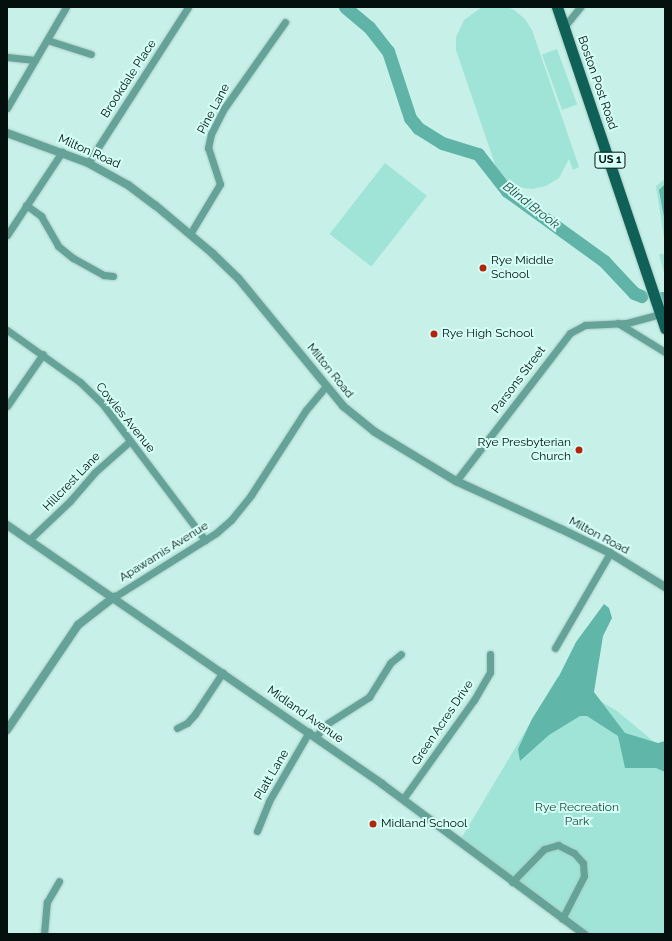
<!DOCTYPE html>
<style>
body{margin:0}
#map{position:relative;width:672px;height:941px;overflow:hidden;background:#c7f0e8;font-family:Raleway,sans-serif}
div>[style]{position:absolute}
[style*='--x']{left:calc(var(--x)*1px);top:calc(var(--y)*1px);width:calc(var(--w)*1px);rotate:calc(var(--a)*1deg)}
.green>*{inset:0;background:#a0e3d7;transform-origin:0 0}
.forest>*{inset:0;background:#60b6a8}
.river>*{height:13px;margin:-6.5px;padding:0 6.5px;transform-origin:6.5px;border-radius:6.5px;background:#5fb4a7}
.roads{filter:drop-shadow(0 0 1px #a8ccc5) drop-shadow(0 0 1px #a8ccc5)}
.minor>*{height:7px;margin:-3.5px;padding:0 3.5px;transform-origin:3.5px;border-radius:3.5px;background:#65a298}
.tertiary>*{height:8px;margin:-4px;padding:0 4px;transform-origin:4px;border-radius:4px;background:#65a298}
.primary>*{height:11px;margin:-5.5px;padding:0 5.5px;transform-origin:5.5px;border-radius:5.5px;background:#0f6056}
.dots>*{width:11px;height:11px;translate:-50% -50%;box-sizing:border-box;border:2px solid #d4fef6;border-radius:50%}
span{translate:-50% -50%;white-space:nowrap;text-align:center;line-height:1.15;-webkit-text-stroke:4px #d4fef6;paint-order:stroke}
.shield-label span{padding:1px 3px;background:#d4fef6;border:1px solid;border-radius:3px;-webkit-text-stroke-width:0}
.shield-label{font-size:11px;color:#03100e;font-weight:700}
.street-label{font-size:12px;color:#03100e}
.poi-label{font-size:12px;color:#03100e}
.left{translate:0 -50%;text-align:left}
.right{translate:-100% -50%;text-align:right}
.park-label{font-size:12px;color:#1f4740}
.water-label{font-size:13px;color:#1f4741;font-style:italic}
.frame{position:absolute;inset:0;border:8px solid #03100e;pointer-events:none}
</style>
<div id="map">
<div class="green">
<i style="clip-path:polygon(482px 7px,508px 7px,514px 10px,525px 19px,532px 30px,579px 167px,573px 170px,569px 159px,559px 178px,546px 186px,532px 189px,518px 187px,508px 181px,496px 167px,456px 50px,456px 37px,464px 20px)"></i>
<i style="left:557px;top:49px;width:59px;height:16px;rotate:70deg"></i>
<i style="left:385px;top:163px;width:53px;height:90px;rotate:38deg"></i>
<i style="clip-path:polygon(665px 179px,665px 244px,656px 186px)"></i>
<i style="clip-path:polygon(659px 254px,665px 254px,665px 276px)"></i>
<i style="clip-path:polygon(558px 676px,617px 711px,665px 751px,665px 934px,589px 934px,461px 839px)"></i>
</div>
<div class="forest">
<i style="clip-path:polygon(665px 184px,665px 223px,659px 190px)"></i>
<i style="clip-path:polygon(604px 604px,609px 608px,612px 618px,603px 636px,594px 692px,625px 733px,658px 743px,665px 741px,665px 772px,656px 768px,625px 768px,618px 736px,587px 716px,580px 716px,549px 735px,520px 761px,518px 749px,532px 719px,559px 676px,576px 642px)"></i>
</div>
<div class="river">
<i style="--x:345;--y:7;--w:31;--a:40"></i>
<i style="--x:369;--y:27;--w:31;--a:52"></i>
<i style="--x:388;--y:51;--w:71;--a:71.8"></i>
<i style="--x:410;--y:118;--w:13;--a:51"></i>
<i style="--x:418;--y:128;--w:28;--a:32"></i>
<i style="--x:442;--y:143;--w:38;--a:17"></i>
<i style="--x:478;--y:154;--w:47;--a:51.9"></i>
<i style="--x:507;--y:191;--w:120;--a:35.8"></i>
<i style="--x:604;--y:261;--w:44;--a:46.8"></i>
<i style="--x:634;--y:293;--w:8;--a:23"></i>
<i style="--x:662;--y:298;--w:3;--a:0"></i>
</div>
<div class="roads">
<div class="minor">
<i style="--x:564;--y:27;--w:26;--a:-51"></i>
<i style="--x:47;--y:40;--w:46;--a:17.7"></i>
<i style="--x:7;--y:57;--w:28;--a:6"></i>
<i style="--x:7;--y:108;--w:117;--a:-59.7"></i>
<i style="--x:88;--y:163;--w:185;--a:-57.3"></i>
<i style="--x:26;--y:205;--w:19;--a:36"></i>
<i style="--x:41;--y:216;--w:34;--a:60"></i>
<i style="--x:58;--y:246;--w:19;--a:39"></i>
<i style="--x:73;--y:258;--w:35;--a:29"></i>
<i style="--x:104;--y:275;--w:9;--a:6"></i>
<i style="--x:190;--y:234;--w:58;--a:-59"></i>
<i style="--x:220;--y:184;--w:38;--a:-108"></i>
<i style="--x:208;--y:148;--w:14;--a:-78"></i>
<i style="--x:211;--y:134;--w:30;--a:-63"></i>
<i style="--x:225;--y:107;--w:104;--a:-54.8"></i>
<i style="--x:7;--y:235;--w:100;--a:-56.5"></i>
<i style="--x:618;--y:323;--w:55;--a:31.7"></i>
<i style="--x:7;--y:330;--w:90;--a:35.5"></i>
<i style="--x:80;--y:382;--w:29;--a:44"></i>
<i style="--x:101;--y:402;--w:173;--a:53"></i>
<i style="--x:7;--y:406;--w:63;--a:-55.3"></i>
<i style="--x:456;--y:481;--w:187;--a:-52.4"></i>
<i style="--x:570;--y:333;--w:17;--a:-28"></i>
<i style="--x:585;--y:325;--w:42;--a:-2.7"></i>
<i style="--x:627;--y:323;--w:34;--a:-15"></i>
<i style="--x:29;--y:540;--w:57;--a:-43.6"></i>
<i style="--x:70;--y:501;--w:37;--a:-49"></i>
<i style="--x:94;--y:473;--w:48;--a:-41.6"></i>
<i style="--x:114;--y:597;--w:120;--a:-32.1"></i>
<i style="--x:216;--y:533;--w:20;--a:-41"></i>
<i style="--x:231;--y:520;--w:32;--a:-51"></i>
<i style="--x:251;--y:495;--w:101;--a:-57.1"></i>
<i style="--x:306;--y:410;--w:31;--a:-50"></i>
<i style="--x:555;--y:648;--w:110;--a:-59.9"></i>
<i style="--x:177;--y:728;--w:11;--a:-27"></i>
<i style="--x:187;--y:723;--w:12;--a:-48"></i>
<i style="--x:195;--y:714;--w:50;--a:-56.3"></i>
<i style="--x:315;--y:737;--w:19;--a:-47"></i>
<i style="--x:328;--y:723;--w:49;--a:-32.4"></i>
<i style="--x:369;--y:697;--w:40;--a:-58"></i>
<i style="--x:390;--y:663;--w:14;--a:-39"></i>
<i style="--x:403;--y:799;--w:122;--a:-54.4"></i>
<i style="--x:474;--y:700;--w:32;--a:-60"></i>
<i style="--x:490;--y:672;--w:18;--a:-90"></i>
<i style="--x:257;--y:831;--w:32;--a:-68"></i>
<i style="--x:269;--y:801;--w:80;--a:-59.9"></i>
<i style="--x:512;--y:882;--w:46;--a:-45.9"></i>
<i style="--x:544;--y:849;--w:15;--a:-16"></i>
<i style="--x:558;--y:845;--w:18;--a:27"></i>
<i style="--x:574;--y:853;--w:13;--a:48"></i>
<i style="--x:583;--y:863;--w:13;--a:86"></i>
<i style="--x:584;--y:876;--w:48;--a:117.1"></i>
<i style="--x:44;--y:934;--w:32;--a:-85"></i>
<i style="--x:47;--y:902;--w:24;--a:-60"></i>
</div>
<div class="tertiary">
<i style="--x:7;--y:133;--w:86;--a:20.3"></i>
<i style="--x:88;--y:163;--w:46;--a:28.8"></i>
<i style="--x:128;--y:185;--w:34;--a:37"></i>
<i style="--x:155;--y:205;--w:75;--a:40.1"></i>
<i style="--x:212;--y:253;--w:36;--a:44"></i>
<i style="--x:238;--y:278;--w:166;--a:50.6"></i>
<i style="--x:343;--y:406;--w:41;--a:39.1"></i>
<i style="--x:375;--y:432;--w:95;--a:31.2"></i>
<i style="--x:456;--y:481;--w:115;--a:24.6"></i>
<i style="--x:561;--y:529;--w:55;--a:26.1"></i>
<i style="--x:610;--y:553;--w:65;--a:31.7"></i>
<i style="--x:7;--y:525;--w:456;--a:34.6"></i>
<i style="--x:382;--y:784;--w:252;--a:36.6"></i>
<i style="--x:7;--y:730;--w:127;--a:-55.9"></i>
<i style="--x:78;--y:625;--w:46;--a:-37.9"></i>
</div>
<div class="primary">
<i style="--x:557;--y:7;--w:339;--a:71.4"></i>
</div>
</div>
<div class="dots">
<i style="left:483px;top:268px;background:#b2250b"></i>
<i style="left:434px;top:334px;background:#b2250b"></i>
<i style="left:579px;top:450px;background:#b2250b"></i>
<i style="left:373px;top:824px;background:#b2250b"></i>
</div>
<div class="shield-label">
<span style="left:610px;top:160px">US 1</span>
</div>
<div class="street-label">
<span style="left:129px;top:79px;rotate:-57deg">Brookdale Place</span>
<span style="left:597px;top:83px;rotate:71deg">Boston Post Road</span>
<span style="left:214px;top:109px;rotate:-62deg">Pine Lane</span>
<span style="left:89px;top:152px;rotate:24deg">Milton Road</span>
<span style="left:330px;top:371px;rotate:51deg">Milton Road</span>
<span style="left:519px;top:380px;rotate:-53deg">Parsons Street</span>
<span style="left:125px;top:418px;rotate:51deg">Cowles Avenue</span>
<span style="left:72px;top:482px;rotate:-46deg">Hillcrest Lane</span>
<span style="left:599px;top:536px;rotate:28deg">Milton Road</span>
<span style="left:164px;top:552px;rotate:-32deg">Apawamis Avenue</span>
<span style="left:305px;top:715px;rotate:35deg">Midland Avenue</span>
<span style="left:443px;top:723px;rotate:-56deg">Green Acres Drive</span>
<span style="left:272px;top:775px;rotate:-60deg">Platt Lane</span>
</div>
<div class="poi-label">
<span class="left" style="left:491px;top:268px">Rye Middle<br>School</span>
<span class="left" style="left:442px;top:334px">Rye High School</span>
<span class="right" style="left:571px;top:450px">Rye Presbyterian<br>Church</span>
<span class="left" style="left:381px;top:824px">Midland School</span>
</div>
<div class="park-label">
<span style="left:577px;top:815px">Rye Recreation<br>Park</span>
</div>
<div class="water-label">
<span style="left:531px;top:206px;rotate:38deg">Blind Brook</span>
</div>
<div class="frame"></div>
</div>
